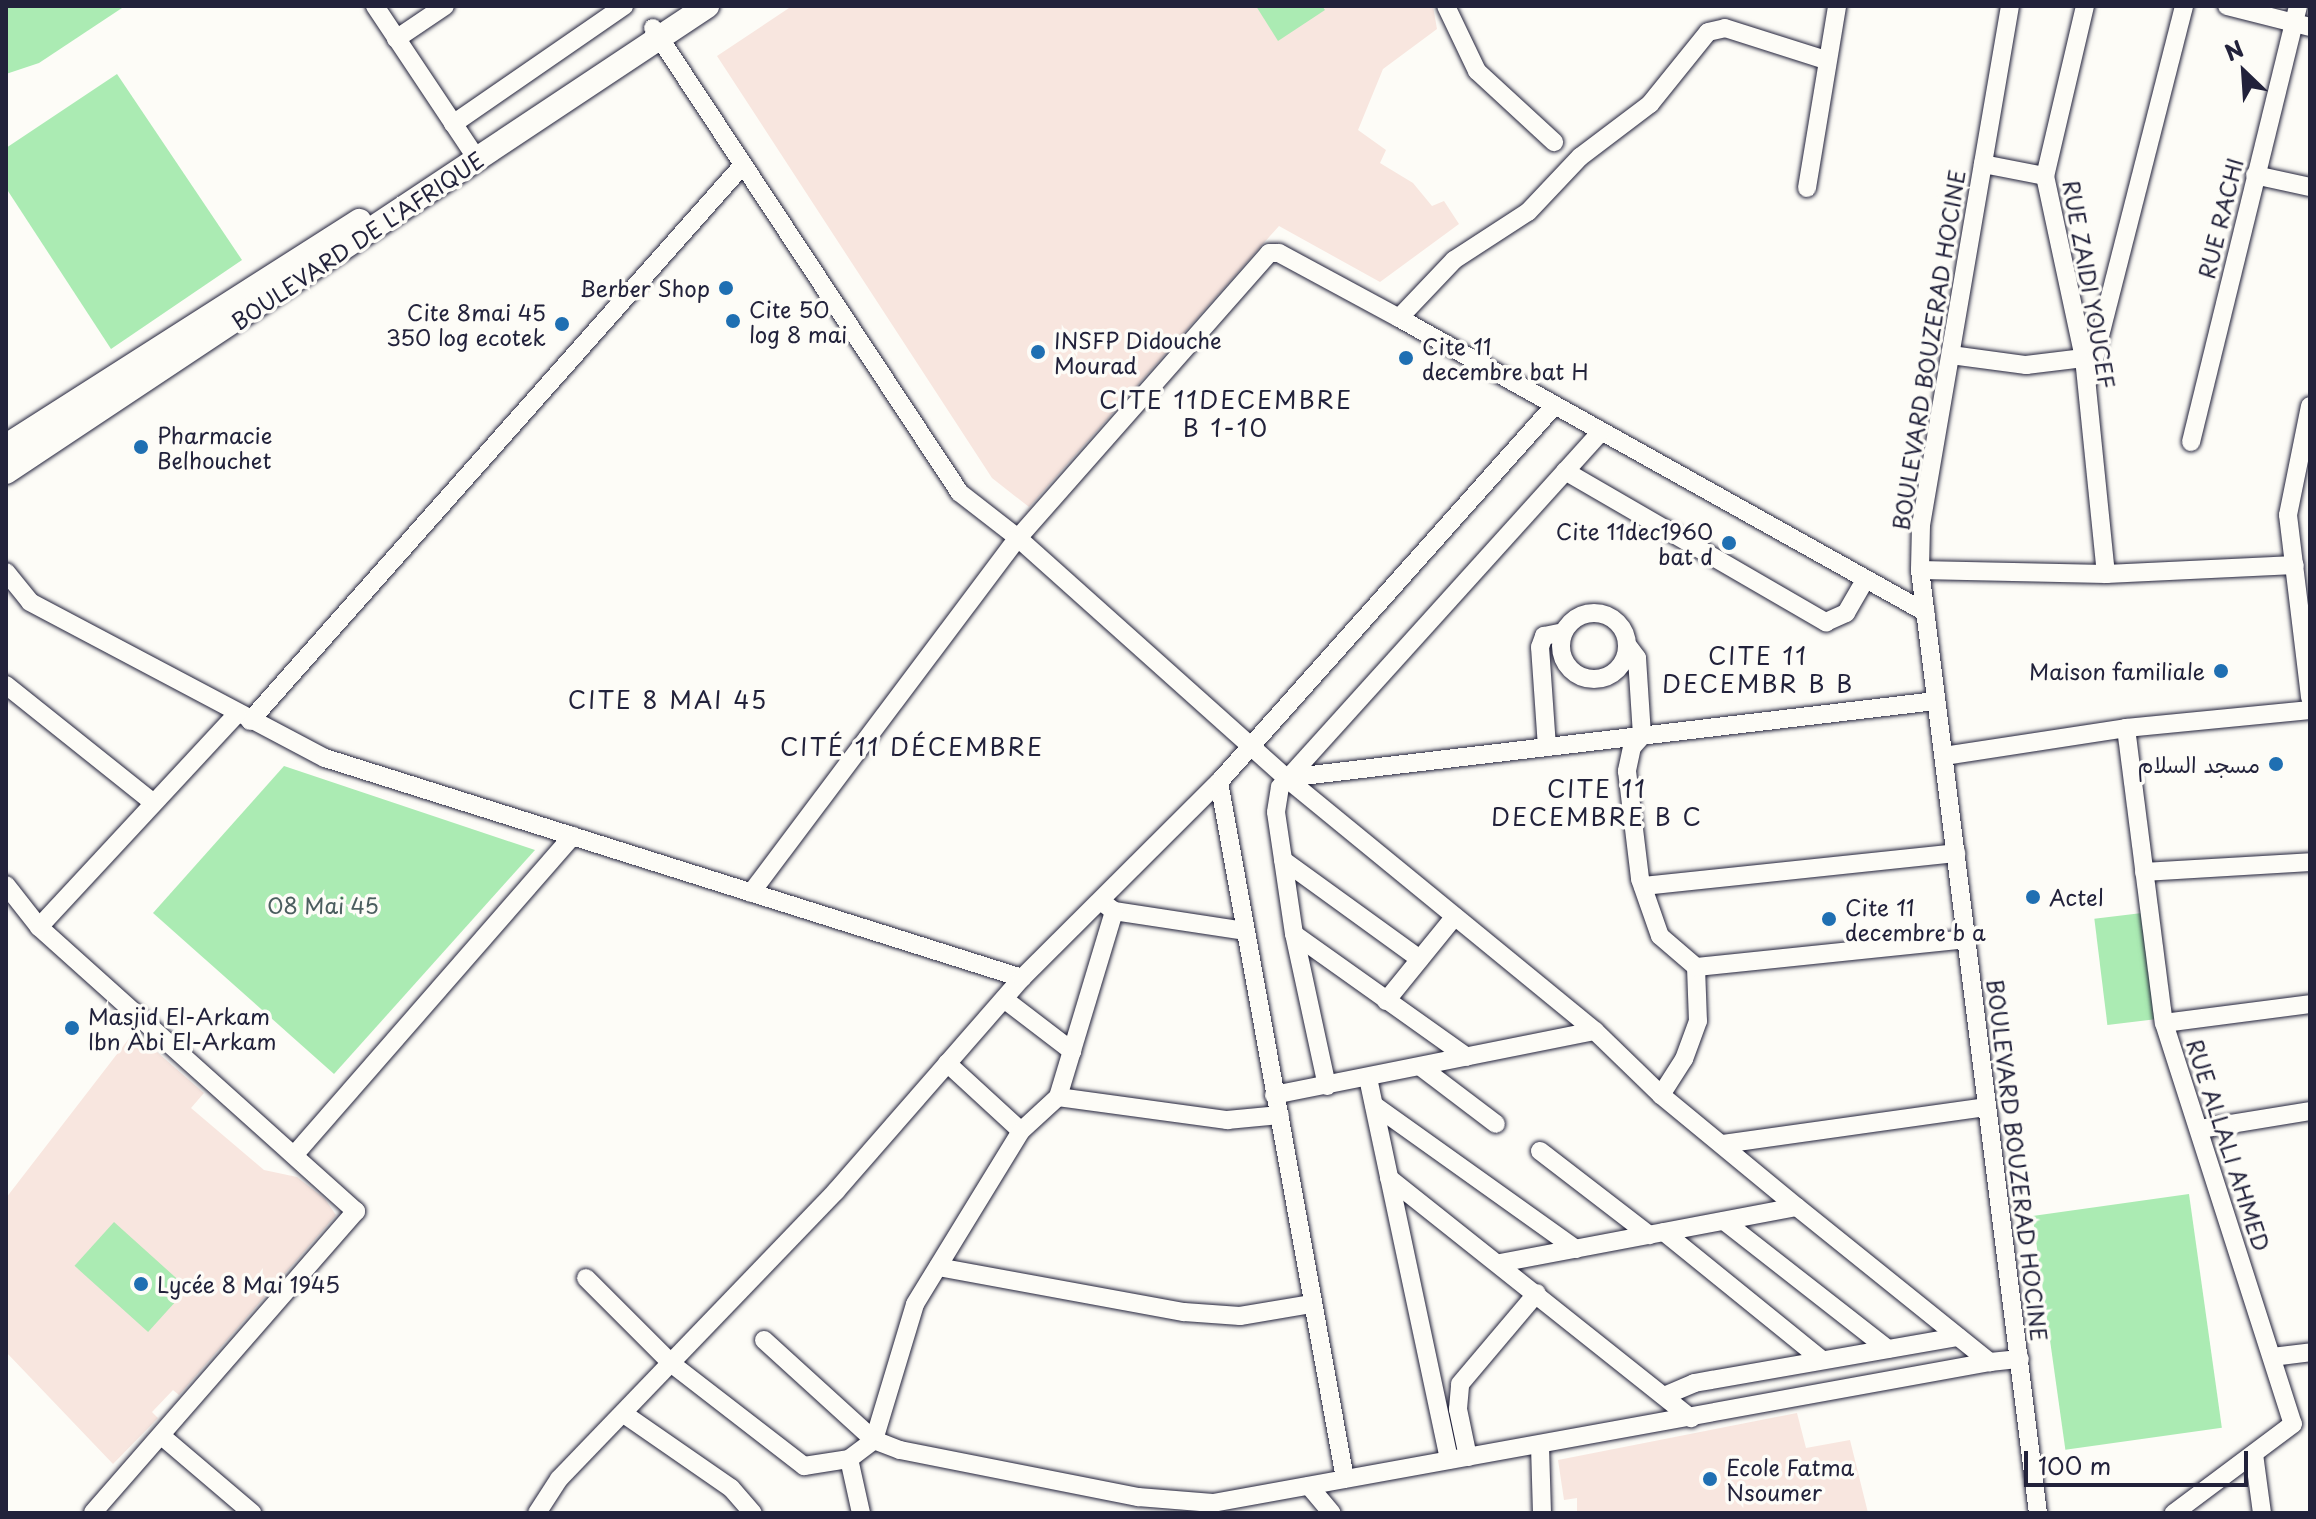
<!DOCTYPE html>
<meta charset="utf-8">
<style>
body{margin:0}
#map{position:relative;width:2316px;height:1519px;overflow:hidden;background:#fdfcf7;font-family:"Playpen Sans","Playpen Sans Arabic",sans-serif}
div>[style]{position:absolute}
[style*='--x']{left:calc(var(--x)*1px);top:calc(var(--y)*1px);width:calc(var(--w)*1px);rotate:calc(var(--a)*1deg)}
.built>*{inset:0;background:#f8e6df}
.green>*{inset:0;background:#abebb3;transform-origin:0 0}
.roads{filter:drop-shadow(0 0 2px #22223b) drop-shadow(0 0 2px #22223b)}
.minor>*{height:18px;margin:-9px;padding:0 9px;transform-origin:9px;border-radius:9px;background:#fdfcf7}
.minor>.ring{margin:-9px;padding:0;box-sizing:content-box;background:none;border:18px solid #fdfcf7;border-radius:50%}
.major>*{height:24px;margin:-12px;padding:0 12px;transform-origin:12px;border-radius:12px;background:#fdfcf7}
.dots>*{width:22px;height:22px;translate:-50% -50%;box-sizing:border-box;border:4px solid #fdfcf7;border-radius:50%}
span{translate:-50% -50%;white-space:nowrap;text-align:center;line-height:1.15;-webkit-text-stroke:7px #fdfcf7;paint-order:stroke}
.street-label{font-size:22px;color:#22223b}
.poi-label{font-size:22px;color:#22223b}
.right{translate:-100% -50%;text-align:right}
.left{translate:0 -50%;text-align:left}
.park-label{font-size:22px;color:#4b5e5f}
.neighbourhood-label{font-size:24px;color:#22223b;letter-spacing:2px}
.frame{position:absolute;inset:0;border:8px solid #22223b;pointer-events:none}
.north{position:absolute;left:2204px;top:32px;width:80px;height:80px;-webkit-text-stroke:6px #fdfcf7;paint-order:stroke;rotate:335deg;font-size:22px;font-weight:700;line-height:32px;text-align:center;color:#22223b}
.north::after{content:'';display:block;margin:auto;width:28px;height:36px;background:#22223b;clip-path:polygon(50% 0,100% 100%,50% 72%,0 100%)}
.scale{position:absolute;left:2024px;top:1451px;width:224px;height:36px;box-sizing:border-box;border:4px solid #22223b;border-top:0;padding-left:10px;font-size:24px;line-height:28px;white-space:nowrap;color:#22223b;-webkit-text-stroke:6px #fdfcf7;paint-order:stroke}
</style>
<div id="map">
<div class="built">
<i style="clip-path:polygon(792px 6px,1433px 6px,1437px 29px,1383px 69px,1358px 130px,1386px 150px,1380px 163px,1413px 183px,1432px 206px,1444px 201px,1459px 224px,1380px 282px,1279px 226px,1029px 507px,992px 478px,717px 56px)"></i>
<i style="clip-path:polygon(134px 1032px,204px 1093px,191px 1108px,264px 1170px,297px 1177px,325px 1199px,336px 1215px,179px 1395px,173px 1390px,152px 1412px,158px 1418px,113px 1464px,6px 1352px,6px 1198px)"></i>
<i style="clip-path:polygon(1797px 1413px,1806px 1448px,1850px 1440px,1868px 1513px,1577px 1513px,1577px 1498px,1564px 1500px,1558px 1460px)"></i>
</div>
<div class="green">
<i style="clip-path:polygon(6px 6px,125px 6px,39px 63px,6px 74px)"></i>
<i style="clip-path:polygon(1256px 6px,1322px 6px,1325px 10px,1278px 41px)"></i>
<i style="clip-path:polygon(117px 74px,242px 260px,111px 349px,6px 188px,6px 148px)"></i>
<i style="clip-path:polygon(284px 766px,535px 850px,334px 1074px,153px 913px)"></i>
<i style="left:2142px;top:913px;width:107px;height:48px;rotate:83deg"></i>
<i style="left:2189px;top:1194px;width:236px;height:158px;rotate:82deg"></i>
<i style="left:114px;top:1222px;width:99px;height:59px;rotate:42deg"></i>
</div>
<div class="roads">
<div class="minor">
<i style="--x:375;--y:6;--w:173;--a:56.3"></i>
<i style="--x:1446;--y:6;--w:72;--a:64.5"></i>
<i style="--x:1477;--y:71;--w:105;--a:42.7"></i>
<i style="--x:2010;--y:6;--w:527;--a:99.73"></i>
<i style="--x:1921;--y:525;--w:45;--a:91.3"></i>
<i style="--x:1920;--y:570;--w:950;--a:82.87"></i>
<i style="--x:2085;--y:6;--w:175;--a:103.2"></i>
<i style="--x:2045;--y:176;--w:186;--a:77.9"></i>
<i style="--x:2084;--y:358;--w:217;--a:84.2"></i>
<i style="--x:2227;--y:6;--w:86;--a:14.2"></i>
<i style="--x:653;--y:28;--w:557;--a:56.57"></i>
<i style="--x:960;--y:493;--w:73;--a:37.8"></i>
<i style="--x:1018;--y:538;--w:360;--a:41.8"></i>
<i style="--x:1286;--y:778;--w:399;--a:39.3"></i>
<i style="--x:1595;--y:1031;--w:92;--a:44.1"></i>
<i style="--x:1661;--y:1095;--w:176;--a:39.5"></i>
<i style="--x:1797;--y:1207;--w:248;--a:38.8"></i>
<i style="--x:1990;--y:1362;--w:30;--a:-6"></i>
<i style="--x:396;--y:39;--w:59;--a:-34"></i>
<i style="--x:453;--y:124;--w:208;--a:-34.6"></i>
<i style="--x:1983;--y:164;--w:63;--a:11"></i>
<i style="--x:2255;--y:175;--w:56;--a:12.3"></i>
<i style="--x:1807;--y:188;--w:184;--a:-80.6"></i>
<i style="--x:1399;--y:318;--w:80;--a:-46.5"></i>
<i style="--x:1454;--y:260;--w:88;--a:-33"></i>
<i style="--x:1528;--y:212;--w:76;--a:-46.6"></i>
<i style="--x:1580;--y:157;--w:88;--a:-37.1"></i>
<i style="--x:1650;--y:104;--w:92;--a:-51.1"></i>
<i style="--x:1708;--y:32;--w:17;--a:-13"></i>
<i style="--x:1725;--y:28;--w:106;--a:17.6"></i>
<i style="--x:1951;--y:355;--w:76;--a:7.6"></i>
<i style="--x:2026;--y:365;--w:58;--a:-6.9"></i>
<i style="--x:2089;--y:379;--w:385;--a:-75.7"></i>
<i style="--x:2310;--y:406;--w:111;--a:101.4"></i>
<i style="--x:2288;--y:515;--w:184;--a:83.1"></i>
<i style="--x:2191;--y:442;--w:449;--a:-76.2"></i>
<i style="--x:1565;--y:471;--w:302;--a:30.1"></i>
<i style="--x:1826;--y:622;--w:22;--a:-24"></i>
<i style="--x:1846;--y:613;--w:39;--a:-60"></i>
<i style="--x:1920;--y:570;--w:186;--a:1.2"></i>
<i style="--x:2106;--y:574;--w:189;--a:-2.7"></i>
<i style="--x:6;--y:572;--w:38;--a:51"></i>
<i style="--x:30;--y:602;--w:334;--a:27.9"></i>
<i style="--x:325;--y:758;--w:731;--a:17.52"></i>
<i class="ring" style="left:1561px;top:613px;width:48px;height:48px"></i>
<i style="--x:1628;--y:646;--w:15;--a:53"></i>
<i style="--x:1637;--y:658;--w:78;--a:86.3"></i>
<i style="--x:1642;--y:736;--w:15;--a:132"></i>
<i style="--x:1632;--y:747;--w:25;--a:102"></i>
<i style="--x:1627;--y:771;--w:109;--a:83.1"></i>
<i style="--x:1640;--y:879;--w:60;--a:70.7"></i>
<i style="--x:1660;--y:936;--w:48;--a:40.7"></i>
<i style="--x:1696;--y:967;--w:54;--a:87.9"></i>
<i style="--x:1698;--y:1021;--w:40;--a:110.2"></i>
<i style="--x:1684;--y:1059;--w:43;--a:122.6"></i>
<i style="--x:6;--y:685;--w:189;--a:38.6"></i>
<i style="--x:250;--y:721;--w:743;--a:-48.44"></i>
<i style="--x:2126;--y:728;--w:297;--a:82.7"></i>
<i style="--x:2164;--y:1023;--w:421;--a:72.2"></i>
<i style="--x:2293;--y:1424;--w:149;--a:143.2"></i>
<i style="--x:1547;--y:747;--w:100;--a:-94"></i>
<i style="--x:1540;--y:647;--w:12;--a:-70"></i>
<i style="--x:1544;--y:636;--w:20;--a:-11"></i>
<i style="--x:1944;--y:756;--w:184;--a:-8.7"></i>
<i style="--x:2126;--y:728;--w:185;--a:-5.6"></i>
<i style="--x:1286;--y:778;--w:655;--a:-6.76"></i>
<i style="--x:1219;--y:782;--w:708;--a:79.75"></i>
<i style="--x:1283;--y:860;--w:169;--a:35.9"></i>
<i style="--x:2144;--y:872;--w:166;--a:-3.4"></i>
<i style="--x:6;--y:885;--w:53;--a:51.8"></i>
<i style="--x:39;--y:927;--w:426;--a:41.9"></i>
<i style="--x:356;--y:1211;--w:400;--a:131.1"></i>
<i style="--x:1643;--y:886;--w:315;--a:-6"></i>
<i style="--x:751;--y:893;--w:444;--a:-53.1"></i>
<i style="--x:1018;--y:538;--w:380;--a:-48.6"></i>
<i style="--x:1269;--y:253;--w:10;--a:0"></i>
<i style="--x:1279;--y:253;--w:136;--a:28.4"></i>
<i style="--x:1399;--y:318;--w:603;--a:29.2"></i>
<i style="--x:1106;--y:905;--w:10;--a:37"></i>
<i style="--x:1114;--y:911;--w:132;--a:8.7"></i>
<i style="--x:39;--y:927;--w:291;--a:-47.1"></i>
<i style="--x:1294;--y:934;--w:212;--a:35.4"></i>
<i style="--x:1696;--y:967;--w:271;--a:-5.9"></i>
<i style="--x:1004;--y:999;--w:86;--a:37.4"></i>
<i style="--x:1386;--y:1001;--w:109;--a:-50.9"></i>
<i style="--x:2164;--y:1023;--w:147;--a:-7.4"></i>
<i style="--x:947;--y:1063;--w:100;--a:42.6"></i>
<i style="--x:1421;--y:1067;--w:94;--a:37.2"></i>
<i style="--x:1368;--y:1078;--w:390;--a:78"></i>
<i style="--x:1327;--y:1086;--w:156;--a:-102.2"></i>
<i style="--x:1294;--y:934;--w:123;--a:-98.4"></i>
<i style="--x:1276;--y:812;--w:25;--a:-81"></i>
<i style="--x:1280;--y:787;--w:476;--a:-47.9"></i>
<i style="--x:1274;--y:1095;--w:327;--a:-11.3"></i>
<i style="--x:1058;--y:1097;--w:171;--a:7.8"></i>
<i style="--x:1227;--y:1120;--w:53;--a:-5.4"></i>
<i style="--x:1374;--y:1105;--w:248;--a:35.5"></i>
<i style="--x:2200;--y:1129;--w:111;--a:-9.3"></i>
<i style="--x:1723;--y:1144;--w:265;--a:-8"></i>
<i style="--x:1540;--y:1151;--w:138;--a:37.6"></i>
<i style="--x:296;--y:1153;--w:421;--a:-48.9"></i>
<i style="--x:1389;--y:1178;--w:386;--a:38.5"></i>
<i style="--x:1724;--y:1221;--w:208;--a:38"></i>
<i style="--x:1664;--y:1232;--w:203;--a:39"></i>
<i style="--x:1500;--y:1263;--w:302;--a:-10.7"></i>
<i style="--x:938;--y:1267;--w:250;--a:10.4"></i>
<i style="--x:1184;--y:1312;--w:56;--a:4.1"></i>
<i style="--x:1240;--y:1316;--w:73;--a:-9.5"></i>
<i style="--x:586;--y:1278;--w:122;--a:45"></i>
<i style="--x:672;--y:1364;--w:167;--a:37.7"></i>
<i style="--x:804;--y:1466;--w:46;--a:-8.8"></i>
<i style="--x:764;--y:1340;--w:149;--a:42.3"></i>
<i style="--x:874;--y:1440;--w:28;--a:21"></i>
<i style="--x:900;--y:1450;--w:243;--a:11.2"></i>
<i style="--x:1138;--y:1497;--w:75;--a:4.6"></i>
<i style="--x:1213;--y:1503;--w:790;--a:-10.29"></i>
<i style="--x:2272;--y:1357;--w:38;--a:-7"></i>
<i style="--x:1664;--y:1396;--w:33;--a:-23"></i>
<i style="--x:1694;--y:1383;--w:268;--a:-9.9"></i>
<i style="--x:624;--y:1414;--w:130;--a:34.7"></i>
<i style="--x:731;--y:1488;--w:33;--a:49"></i>
<i style="--x:164;--y:1438;--w:116;--a:40.4"></i>
<i style="--x:1540;--y:1446;--w:67;--a:88.3"></i>
<i style="--x:2254;--y:1454;--w:60;--a:82.3"></i>
<i style="--x:1468;--y:1457;--w:49;--a:-101.8"></i>
<i style="--x:1458;--y:1409;--w:25;--a:-85"></i>
<i style="--x:1460;--y:1384;--w:119;--a:-49.8"></i>
<i style="--x:1309;--y:1486;--w:35;--a:50"></i>
<i style="--x:537;--y:1513;--w:40;--a:-57.1"></i>
<i style="--x:559;--y:1479;--w:400;--a:-46.1"></i>
<i style="--x:836;--y:1191;--w:283;--a:-48.9"></i>
<i style="--x:1022;--y:978;--w:278;--a:-44.9"></i>
<i style="--x:1219;--y:782;--w:504;--a:-48.3"></i>
<i style="--x:861;--y:1513;--w:55;--a:-102.5"></i>
<i style="--x:849;--y:1459;--w:31;--a:-37"></i>
<i style="--x:874;--y:1440;--w:142;--a:-73.2"></i>
<i style="--x:915;--y:1304;--w:203;--a:-58.5"></i>
<i style="--x:1021;--y:1131;--w:50;--a:-42.6"></i>
<i style="--x:1058;--y:1097;--w:194;--a:-73.2"></i>
</div>
<div class="major">
<i style="--x:6;--y:446;--w:419;--a:-32.5"></i>
<i style="--x:6;--y:472;--w:842;--a:-33.61"></i>
</div>
</div>
<div class="dots">
<i style="left:726px;top:288px;background:#1f6fb2"></i>
<i style="left:733px;top:321px;background:#1f6fb2"></i>
<i style="left:562px;top:324px;background:#1f6fb2"></i>
<i style="left:1038px;top:352px;background:#1f6fb2"></i>
<i style="left:1406px;top:358px;background:#1f6fb2"></i>
<i style="left:141px;top:447px;background:#1f6fb2"></i>
<i style="left:1729px;top:543px;background:#1f6fb2"></i>
<i style="left:2221px;top:671px;background:#1f6fb2"></i>
<i style="left:2276px;top:764px;background:#1f6fb2"></i>
<i style="left:2033px;top:897px;background:#1f6fb2"></i>
<i style="left:1829px;top:919px;background:#1f6fb2"></i>
<i style="left:72px;top:1028px;background:#1f6fb2"></i>
<i style="left:141px;top:1284px;background:#1f6fb2"></i>
<i style="left:1710px;top:1479px;background:#1f6fb2"></i>
</div>
<div class="street-label">
<span style="left:2220px;top:218px;rotate:-76deg">RUE RACHI</span>
<span style="left:357px;top:240px;rotate:-34deg">BOULEVARD DE L'AFRIQUE</span>
<span style="left:2090px;top:284px;rotate:80deg">RUE ZAIDI YOUCEF</span>
<span style="left:1928px;top:350px;rotate:-81deg">BOULEVARD BOUZERAD HOCINE</span>
<span style="left:2229px;top:1145px;rotate:72deg">RUE ALLALI AHMED</span>
<span style="left:2018px;top:1160px;rotate:83deg">BOULEVARD BOUZERAD HOCINE</span>
</div>
<div class="poi-label">
<span class="right" style="left:710px;top:288px">Berber Shop</span>
<span class="left" style="left:749px;top:321px">Cite 50<br>log 8 mai</span>
<span class="right" style="left:546px;top:324px">Cite 8mai 45<br>350 log ecotek</span>
<span class="left" style="left:1054px;top:352px">INSFP Didouche<br>Mourad</span>
<span class="left" style="left:1422px;top:358px">Cite 11<br>decembre bat H</span>
<span class="left" style="left:157px;top:447px">Pharmacie<br>Belhouchet</span>
<span class="right" style="left:1713px;top:543px">Cite 11dec1960<br>bat d</span>
<span class="right" style="left:2205px;top:671px">Maison familiale</span>
<span class="right" style="left:2260px;top:764px">مسجد السلام</span>
<span class="left" style="left:2049px;top:897px">Actel</span>
<span class="left" style="left:1845px;top:919px">Cite 11<br>decembre b a</span>
<span class="left" style="left:88px;top:1028px">Masjid El-Arkam<br>Ibn Abi El-Arkam</span>
<span class="left" style="left:157px;top:1284px">Lycée 8 Mai 1945</span>
<span class="left" style="left:1726px;top:1479px">Ecole Fatma<br>Nsoumer</span>
</div>
<div class="park-label">
<span style="left:323px;top:905px">08 Mai 45</span>
</div>
<div class="neighbourhood-label">
<span style="left:1226px;top:414px">CITE 11DECEMBRE<br>B 1-10</span>
<span style="left:1758px;top:670px">CITE 11<br>DECEMBR B B</span>
<span style="left:668px;top:700px">CITE 8 MAI 45</span>
<span style="left:912px;top:747px">CITÉ 11 DÉCEMBRE</span>
<span style="left:1597px;top:803px">CITE 11<br>DECEMBRE B C</span>
</div>
<div class="frame"></div>
<div class="north">N</div>
<div class="scale">100 m</div>
</div>
